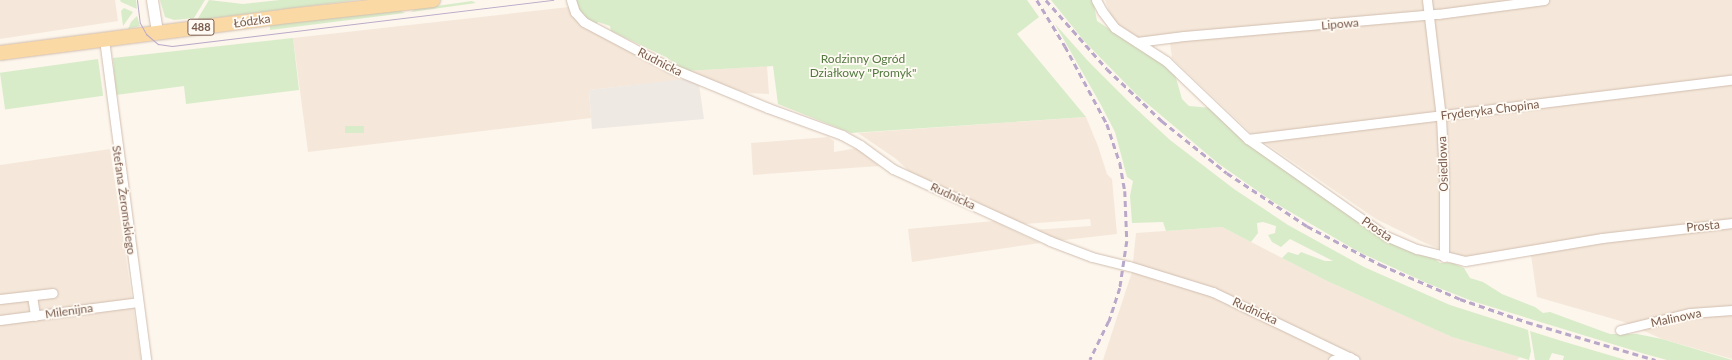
<!DOCTYPE html>
<meta charset="utf-8">
<style>
body{margin:0}
#map{position:relative;width:1732px;height:360px;overflow:hidden;background:#fdf6ec;font-family:Lato,sans-serif}
div>[style]{position:absolute}
[style*='--x']{left:calc(var(--x)*1px);top:calc(var(--y)*1px);width:calc(var(--w)*1px);rotate:calc(var(--a)*1deg)}
.residential>*{inset:0;background:#f5e8da}
.industrial>*{inset:0;background:#efe9e4}
.green>*{inset:0;background:#d8ecc9;transform-origin:0 0}
.roads{filter:drop-shadow(0 0 1px #d1beb0) drop-shadow(0 0 1px #d1beb0)}
.minor>*{height:9px;margin:-4.5px;padding:0 4.5px;transform-origin:4.5px;border-radius:4.5px;background:#fff}
.tertiary>*{height:11px;margin:-5.5px;padding:0 5.5px;transform-origin:5.5px;border-radius:5.5px;background:#fff}
.primary>*{height:14px;margin:-7px;padding:0 7px;transform-origin:7px;border-radius:7px;background:#fbd9a5}
.tram>*{height:1px;margin:-0.5px;padding:0 0.5px;transform-origin:0.5px;border-radius:0.5px;background:#b9a8c9}
.rail>*{height:2.5px;margin-top:-1.25px;transform-origin:0;background:repeating-linear-gradient(90deg,#b9a8c9 0 6px,transparent 0 10px)}
span{translate:-50% -50%;white-space:nowrap;text-align:center;line-height:1.15;-webkit-text-stroke:3.5px #fffaf3;paint-order:stroke}
.shield-label span{padding:1px 3px;background:#fffaf3;border:1px solid;border-radius:3px;-webkit-text-stroke-width:0}
.shield-label{font-size:11px;color:#7a5c4d;font-weight:700}
.street-label{font-size:12px;color:#7a5c4d}
.park-label{font-size:12px;color:#537a41}
</style>
<div id="map">
<div class="residential">
<i style="clip-path:polygon(0 0,115px 0,118px 21px,0 39px)"></i>
<i style="clip-path:polygon(1105px 0,1732px 0,1732px 359px,1662px 339px,1624px 322px,1537px 297px,1530px 248px,1461px 258px,1423px 242px,1376px 219px,1252px 134px,1172px 58px,1169px 36px,1140px 40px,1113px 21px)"></i>
<i style="clip-path:polygon(569px 7px,678px 75px,681px 80px,589px 90px,591px 118px,308px 152px,293px 38px)"></i>
<i style="clip-path:polygon(767px 66px,769px 94px,746px 93px,686px 71px)"></i>
<i style="clip-path:polygon(1086px 117px,1098px 146px,1107px 174px,1112px 179px,1117px 234px,1056px 241px,1033px 230px,1091px 226px,1090px 219px,1025px 224px,1016px 221px,910px 172px,896px 159px,858px 133px)"></i>
<i style="clip-path:polygon(828px 137px,834px 141px,834px 152px,857px 148px,879px 166px,753px 175px,751px 143px)"></i>
<i style="clip-path:polygon(110px 149px,141px 360px,0 360px,0 165px)"></i>
<i style="clip-path:polygon(994px 221px,1040px 243px,912px 262px,908px 229px)"></i>
<i style="clip-path:polygon(1222px 227px,1327px 281px,1426px 325px,1452px 337px,1520px 357px,1517px 360px,1103px 360px,1132px 272px,1136px 233px)"></i>
</div>
<div class="industrial">
<i style="clip-path:polygon(684px 79px,699px 84px,704px 119px,592px 129px,589px 90px)"></i>
</div>
<div class="green">
<i style="clip-path:polygon(120px 0,136px 0,137px 9px,121px 2px)"></i>
<i style="clip-path:polygon(160px 0,205px 0,194px 18px,174px 20px,165px 17px)"></i>
<i style="clip-path:polygon(209px 0,243px 4px,280px 0,357px 0,197px 20px)"></i>
<i style="clip-path:polygon(575px 0,1027px 0,1039px 17px,1017px 34px,1086px 117px,851px 133px,778px 104px,773px 66px,686px 71px,666px 57px,611px 31px,610px 26px,598px 22px,596px 25px,582px 17px)"></i>
<i style="clip-path:polygon(1051px 0,1093px 0,1097px 21px,1174px 71px,1182px 99px,1189px 106px,1212px 108px,1388px 241px,1406px 250px,1434px 258px,1440px 263px,1452px 263px,1464px 268px,1470px 278px,1483px 282px,1502px 294px,1535px 307px,1543px 313px,1550px 312px,1610px 334px,1637px 334px,1662px 339px,1732px 360px,1667px 360px,1645px 354px,1472px 301px,1429px 284px,1359px 252px,1275px 203px,1219px 164px,1137px 95px,1085px 42px)"></i>
<i style="clip-path:polygon(472px 1px,476px 3px,411px 12px,415px 9px)"></i>
<i style="clip-path:polygon(124px 8px,133px 12px,123px 26px,121px 11px)"></i>
<i style="clip-path:polygon(398px 10px,405px 13px,270px 30px,270px 25px)"></i>
<i style="clip-path:polygon(137px 16px,140px 26px,128px 29px,131px 22px)"></i>
<i style="clip-path:polygon(1055px 24px,1088px 61px,1132px 105px,1170px 140px,1234px 189px,1288px 225px,1364px 267px,1450px 305px,1528px 330px,1531px 351px,1529px 360px,1452px 337px,1327px 281px,1282px 258px,1288px 252px,1298px 255px,1301px 252px,1325px 261px,1333px 261px,1290px 239px,1281px 247px,1272px 242px,1268px 235px,1275px 233px,1276px 226px,1263px 222px,1257px 223px,1258px 233px,1251px 242px,1222px 227px,1166px 231px,1163px 222px,1132px 223px,1130px 196px,1133px 181px,1127px 177px,1115px 132px,1101px 105px)"></i>
<i style="clip-path:polygon(293px 38px,299px 90px,186px 104px,184px 86px,116px 95px,113px 58px)"></i>
<i style="left:98px;top:59px;width:37px;height:99px;rotate:82deg"></i>
<i style="left:364px;top:126px;width:7px;height:19px;rotate:90deg"></i>
<i style="clip-path:polygon(1530px 331px,1565px 342px,1626px 360px,1563px 360px,1564px 356px,1552px 353px,1549px 360px,1535px 360px)"></i>
</div>
<div class="roads">
<div class="minor">
<i style="--x:571;--y:0;--w:13;--a:72"></i>
<i style="--x:575;--y:12;--w:13;--a:48"></i>
<i style="--x:584;--y:22;--w:98;--a:27.9"></i>
<i style="--x:671;--y:68;--w:105;--a:22.4"></i>
<i style="--x:768;--y:108;--w:79;--a:20"></i>
<i style="--x:842;--y:135;--w:21;--a:29"></i>
<i style="--x:860;--y:145;--w:41;--a:36"></i>
<i style="--x:893;--y:169;--w:173;--a:24.6"></i>
<i style="--x:1050;--y:241;--w:45;--a:20.9"></i>
<i style="--x:1092;--y:257;--w:38;--a:14"></i>
<i style="--x:1129;--y:266;--w:88;--a:17.2"></i>
<i style="--x:1213;--y:292;--w:157;--a:25.6"></i>
<i style="--x:1096;--y:0;--w:13;--a:61"></i>
<i style="--x:1102;--y:11;--w:21;--a:53"></i>
<i style="--x:1115;--y:28;--w:61;--a:32.9"></i>
<i style="--x:1166;--y:61;--w:113;--a:43.6"></i>
<i style="--x:1248;--y:139;--w:169;--a:35.1"></i>
<i style="--x:1386;--y:236;--w:34;--a:23"></i>
<i style="--x:1417;--y:249;--w:49;--a:14"></i>
<i style="--x:1465;--y:261;--w:139;--a:-9.5"></i>
<i style="--x:1602;--y:238;--w:131;--a:-6.6"></i>
<i style="--x:1427;--y:0;--w:118;--a:83.2"></i>
<i style="--x:1441;--y:117;--w:61;--a:87.2"></i>
<i style="--x:1444;--y:178;--w:79;--a:90"></i>
<i style="--x:104;--y:39;--w:324;--a:82.5"></i>
<i style="--x:1137;--y:42;--w:47;--a:-7.3"></i>
<i style="--x:1184;--y:36;--w:255;--a:-5"></i>
<i style="--x:1438;--y:14;--w:107;--a:-7.5"></i>
<i style="--x:1248;--y:139;--w:488;--a:-7"></i>
<i style="--x:32;--y:296;--w:20;--a:81"></i>
<i style="--x:0;--y:299;--w:53;--a:-6.5"></i>
<i style="--x:0;--y:320;--w:139;--a:-7.4"></i>
<i style="--x:1620;--y:330;--w:72;--a:-13.7"></i>
<i style="--x:1690;--y:313;--w:42;--a:-4.1"></i>
<i style="--x:1333;--y:360;--w:17;--a:-10"></i>
</div>
<div class="tertiary">
<i style="--x:152;--y:0;--w:33;--a:81"></i>
</div>
<div class="primary">
<i style="--x:0;--y:53;--w:290;--a:-7.3"></i>
<i style="--x:288;--y:16;--w:146;--a:-6.3"></i>
</div>
</div>
<div class="tram">
<i style="--x:137;--y:0;--w:23;--a:83"></i>
<i style="--x:140;--y:23;--w:13;--a:61"></i>
<i style="--x:146;--y:34;--w:16;--a:40"></i>
<i style="--x:158;--y:44;--w:14;--a:8"></i>
<i style="--x:172;--y:46;--w:384;--a:-6.9"></i>
</div>
<div class="rail">
<i style="--x:1037;--y:0;--w:54;--a:58.7"></i>
<i style="--x:1065;--y:46;--w:89;--a:61.7"></i>
<i style="--x:1107;--y:124;--w:41;--a:71.6"></i>
<i style="--x:1120;--y:163;--w:28;--a:80"></i>
<i style="--x:1125;--y:191;--w:50;--a:87.7"></i>
<i style="--x:1127;--y:241;--w:48;--a:98.5"></i>
<i style="--x:1120;--y:288;--w:35;--a:108"></i>
<i style="--x:1109;--y:321;--w:43;--a:116"></i>
<i style="--x:1046;--y:0;--w:92;--a:48.5"></i>
<i style="--x:1107;--y:69;--w:76;--a:43.4"></i>
<i style="--x:1162;--y:121;--w:83;--a:38.7"></i>
<i style="--x:1227;--y:173;--w:96;--a:33.5"></i>
<i style="--x:1307;--y:226;--w:84;--a:27.8"></i>
<i style="--x:1381;--y:265;--w:86;--a:23.3"></i>
<i style="--x:1460;--y:299;--w:71;--a:18.9"></i>
<i style="--x:1527;--y:322;--w:134;--a:16.5"></i>
</div>
<div class="shield-label">
<span style="left:201px;top:27px">488</span>
</div>
<div class="street-label">
<span style="left:252px;top:21px;rotate:-8deg">Łódzka</span>
<span style="left:1340px;top:24px;rotate:-5deg">Lipowa</span>
<span style="left:660px;top:62px;rotate:27deg">Rudnicka</span>
<span style="left:1490px;top:110px;rotate:-7deg">Fryderyka Chopina</span>
<span style="left:1443px;top:164px;rotate:-92deg">Osiedlowa</span>
<span style="left:953px;top:196px;rotate:25deg">Rudnicka</span>
<span style="left:124px;top:200px;rotate:82deg">Stefana Żeromskiego</span>
<span style="left:1703px;top:226px;rotate:-6deg">Prosta</span>
<span style="left:1377px;top:229px;rotate:34deg">Prosta</span>
<span style="left:69px;top:311px;rotate:-8deg">Milenijna</span>
<span style="left:1255px;top:311px;rotate:25deg">Rudnicka</span>
<span style="left:1676px;top:318px;rotate:-12deg">Malinowa</span>
</div>
<div class="park-label">
<span style="left:863px;top:66px">Rodzinny Ogród<br>Działkowy "Promyk"</span>
</div>
</div>
